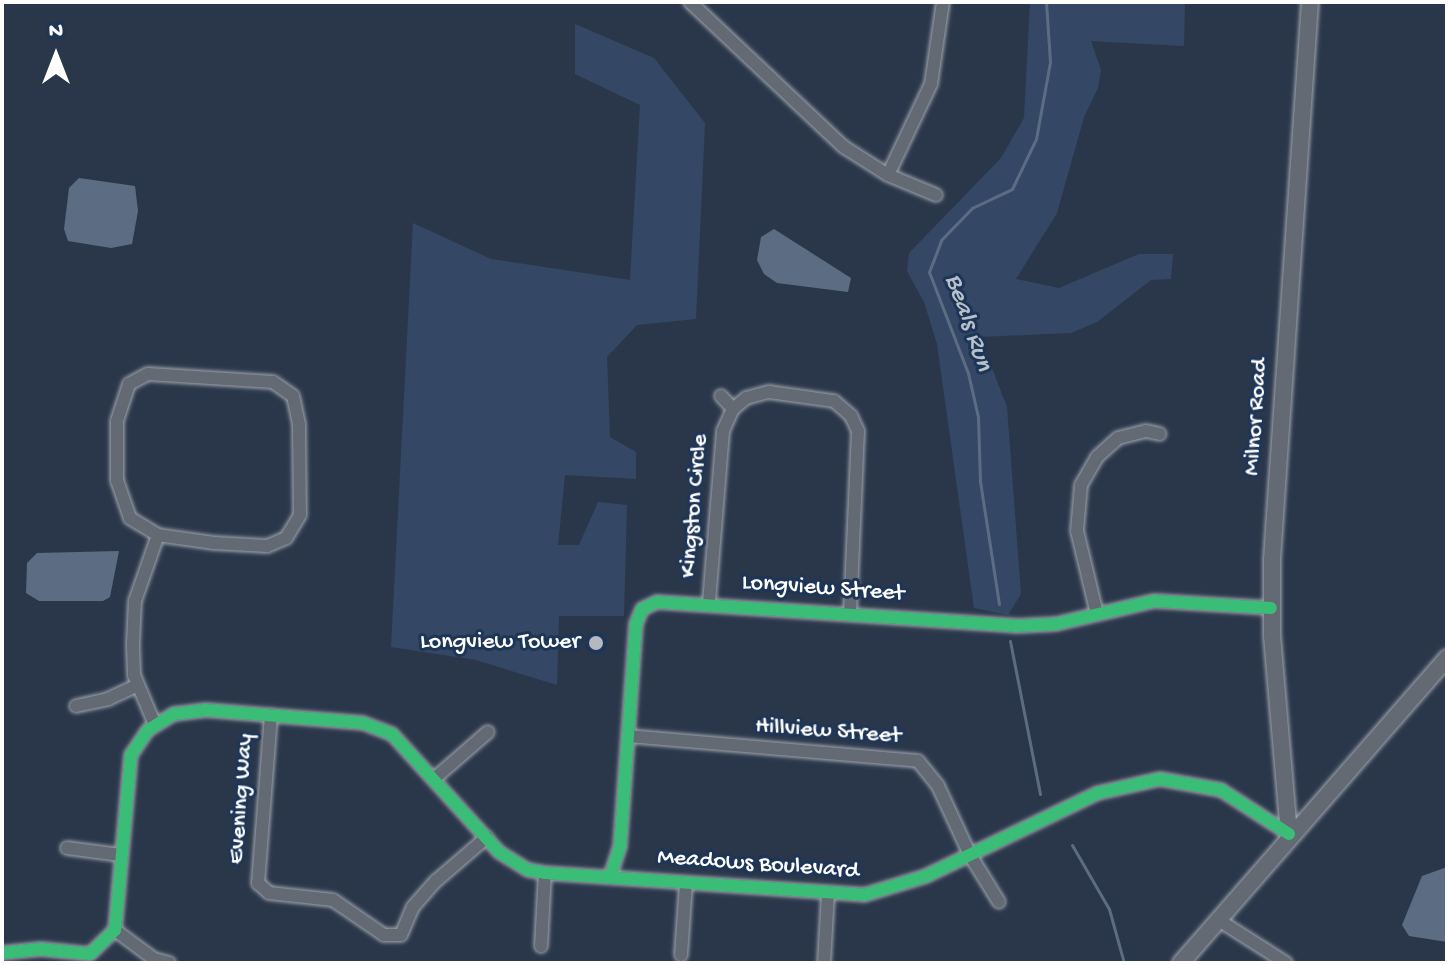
<!DOCTYPE html>
<style>
body{margin:0}
#map{position:relative;width:1449px;height:965px;overflow:hidden;background:#2a374a;font-family:"Gochi Hand",sans-serif}
div>[style]{position:absolute}
[style*='--x']{left:calc(var(--x)*1px);top:calc(var(--y)*1px);width:calc(var(--w)*1px);rotate:calc(var(--a)*1deg)}
.green>*{inset:0;background:#344865}
.water>*{inset:0;background:#5c6d83}
.stream>*{height:3px;margin:-1.5px;padding:0 1.5px;transform-origin:1.5px;border-radius:1.5px;background:#5c6d83}
.roads{filter:drop-shadow(0 0 2px #9fa5ae) drop-shadow(0 0 2px #9fa5ae)}
.street>*{height:12px;margin:-6px;padding:0 6px;transform-origin:6px;border-radius:6px;background:#636a74}
.secondary>*{height:16px;margin:-8px;padding:0 8px;transform-origin:8px;border-radius:8px;background:#636a74}
.cycleway>*{height:12px;margin:-6px;padding:0 6px;transform-origin:6px;border-radius:6px;background:#3abd76}
.dots>*{width:22px;height:22px;translate:-50% -50%;box-sizing:border-box;border:4px solid #1d3557;border-radius:50%}
span{translate:-50% -50%;white-space:nowrap;text-align:center;line-height:1.15;-webkit-text-stroke:6px #1d3557;paint-order:stroke}
.street-label{font-size:24px;color:#fff}
.poi-label{font-size:24px;color:#fff}
.right{translate:-100% -50%;text-align:right}
.water-label{font-size:26px;color:#b8c0ca;font-style:italic}
.frame{position:absolute;inset:0;border:4px solid #fff;pointer-events:none}
.north{position:absolute;left:16px;top:16px;width:80px;height:80px;-webkit-text-stroke:6px #1d3557;paint-order:stroke;rotate:0deg;font-size:22px;font-weight:700;line-height:32px;text-align:center;color:#fff}
.north::after{content:'';display:block;margin:auto;width:28px;height:36px;background:#fff;clip-path:polygon(50% 0,100% 100%,50% 72%,0 100%)}
</style>
<div id="map">
<div class="green">
<i style="clip-path:polygon(1030px 2px,1185px 2px,1184px 46px,1091px 41px,1101px 70px,1098px 88px,1084px 117px,1057px 213px,1016px 279px,1059px 288px,1139px 254px,1173px 254px,1171px 279px,1151px 280px,1097px 322px,1071px 333px,980px 337px,1007px 407px,1021px 594px,1008px 615px,974px 608px,937px 344px,924px 302px,907px 271px,909px 253px,1001px 158px,1024px 118px)"></i>
<i style="clip-path:polygon(575px 24px,654px 58px,705px 123px,696px 319px,637px 325px,607px 357px,610px 437px,636px 452px,636px 479px,565px 475px,558px 545px,579px 545px,598px 502px,627px 505px,624px 616px,559px 616px,557px 685px,476px 660px,391px 647px,413px 223px,491px 259px,630px 280px,640px 105px,575px 74px)"></i>
</div>
<div class="water">
<i style="clip-path:polygon(79px 178px,135px 186px,138px 211px,132px 244px,111px 248px,68px 241px,64px 229px,69px 188px)"></i>
<i style="clip-path:polygon(774px 229px,851px 278px,848px 292px,777px 283px,764px 274px,757px 260px,761px 237px)"></i>
<i style="clip-path:polygon(119px 551px,110px 597px,103px 601px,39px 601px,26px 593px,27px 563px,37px 553px)"></i>
<i style="clip-path:polygon(1447px 867px,1447px 942px,1409px 936px,1402px 925px,1422px 876px)"></i>
</div>
<div class="stream">
<i style="--x:999;--y:604;--w:124;--a:-98.8"></i>
<i style="--x:980;--y:481;--w:64;--a:-91.8"></i>
<i style="--x:978;--y:417;--w:45;--a:-102.8"></i>
<i style="--x:968;--y:373;--w:108;--a:-111.1"></i>
<i style="--x:929;--y:272;--w:34;--a:-69"></i>
<i style="--x:941;--y:240;--w:45;--a:-45.9"></i>
<i style="--x:972;--y:208;--w:44;--a:-25.4"></i>
<i style="--x:1012;--y:189;--w:55;--a:-64.4"></i>
<i style="--x:1036;--y:139;--w:78;--a:-79.7"></i>
<i style="--x:1050;--y:62;--w:60;--a:-93.8"></i>
<i style="--x:1010;--y:641;--w:156;--a:78.9"></i>
<i style="--x:1072;--y:845;--w:74;--a:60"></i>
<i style="--x:1109;--y:909;--w:56;--a:74.5"></i>
</div>
<div class="roads">
<div class="street">
<i style="--x:690;--y:2;--w:212;--a:43.3"></i>
<i style="--x:844;--y:147;--w:52;--a:32.5"></i>
<i style="--x:888;--y:175;--w:52;--a:22.6"></i>
<i style="--x:888;--y:175;--w:101;--a:-64.7"></i>
<i style="--x:931;--y:84;--w:83;--a:-81.7"></i>
<i style="--x:148;--y:374;--w:125;--a:3.7"></i>
<i style="--x:273;--y:382;--w:24;--a:35"></i>
<i style="--x:293;--y:396;--w:30;--a:78"></i>
<i style="--x:299;--y:425;--w:90;--a:89.4"></i>
<i style="--x:300;--y:515;--w:27;--a:121"></i>
<i style="--x:286;--y:538;--w:21;--a:157"></i>
<i style="--x:267;--y:546;--w:53;--a:-176.8"></i>
<i style="--x:214;--y:543;--w:57;--a:-171.9"></i>
<i style="--x:158;--y:535;--w:33;--a:-149"></i>
<i style="--x:130;--y:518;--w:39;--a:-109"></i>
<i style="--x:117;--y:481;--w:60;--a:-90"></i>
<i style="--x:117;--y:421;--w:39;--a:-72"></i>
<i style="--x:129;--y:384;--w:21;--a:-28"></i>
<i style="--x:721;--y:396;--w:18;--a:47"></i>
<i style="--x:709;--y:602;--w:172;--a:-85.3"></i>
<i style="--x:723;--y:431;--w:24;--a:-66"></i>
<i style="--x:733;--y:409;--w:17;--a:-40"></i>
<i style="--x:746;--y:398;--w:24;--a:-15"></i>
<i style="--x:769;--y:392;--w:66;--a:7.9"></i>
<i style="--x:834;--y:401;--w:23;--a:41"></i>
<i style="--x:851;--y:416;--w:17;--a:65"></i>
<i style="--x:858;--y:431;--w:182;--a:92.5"></i>
<i style="--x:1097;--y:614;--w:85;--a:-103.5"></i>
<i style="--x:1077;--y:531;--w:46;--a:-85"></i>
<i style="--x:1081;--y:485;--w:32;--a:-60"></i>
<i style="--x:1097;--y:457;--w:28;--a:-42"></i>
<i style="--x:1118;--y:438;--w:29;--a:-14"></i>
<i style="--x:1146;--y:431;--w:14;--a:12"></i>
<i style="--x:76;--y:706;--w:33;--a:-12"></i>
<i style="--x:108;--y:699;--w:33;--a:-25"></i>
<i style="--x:271;--y:715;--w:169;--a:94.4"></i>
<i style="--x:258;--y:883;--w:15;--a:42"></i>
<i style="--x:269;--y:893;--w:64;--a:6.2"></i>
<i style="--x:333;--y:900;--w:62;--a:34.5"></i>
<i style="--x:384;--y:935;--w:17;--a:0"></i>
<i style="--x:401;--y:935;--w:30;--a:-67"></i>
<i style="--x:413;--y:907;--w:35;--a:-49"></i>
<i style="--x:436;--y:881;--w:67;--a:-40.8"></i>
<i style="--x:155;--y:725;--w:54;--a:-112.8"></i>
<i style="--x:134;--y:675;--w:32;--a:-92"></i>
<i style="--x:133;--y:643;--w:42;--a:-87.3"></i>
<i style="--x:135;--y:601;--w:70;--a:-70.8"></i>
<i style="--x:628;--y:736;--w:291;--a:4.9"></i>
<i style="--x:918;--y:761;--w:32;--a:51"></i>
<i style="--x:938;--y:786;--w:76;--a:65.1"></i>
<i style="--x:970;--y:855;--w:55;--a:58.3"></i>
<i style="--x:435;--y:778;--w:70;--a:-41"></i>
<i style="--x:67;--y:848;--w:54;--a:7.4"></i>
<i style="--x:610;--y:877;--w:32;--a:-72"></i>
<i style="--x:620;--y:847;--w:224;--a:-85.9"></i>
<i style="--x:636;--y:624;--w:16;--a:-68"></i>
<i style="--x:642;--y:609;--w:17;--a:-25"></i>
<i style="--x:657;--y:602;--w:360;--a:3.8"></i>
<i style="--x:1016;--y:626;--w:40;--a:-2.9"></i>
<i style="--x:1056;--y:624;--w:101;--a:-13.2"></i>
<i style="--x:1154;--y:601;--w:117;--a:3.4"></i>
<i style="--x:1217;--y:919;--w:82;--a:32.5"></i>
<i style="--x:115;--y:930;--w:49;--a:36.6"></i>
<i style="--x:154;--y:959;--w:16;--a:15"></i>
<i style="--x:541;--y:946;--w:73;--a:-86.9"></i>
<i style="--x:2;--y:953;--w:39;--a:-6"></i>
<i style="--x:41;--y:949;--w:49;--a:5.8"></i>
<i style="--x:90;--y:954;--w:35;--a:-44"></i>
<i style="--x:115;--y:930;--w:176;--a:-84.8"></i>
<i style="--x:131;--y:755;--w:30;--a:-56"></i>
<i style="--x:148;--y:730;--w:31;--a:-32"></i>
<i style="--x:174;--y:714;--w:31;--a:-7"></i>
<i style="--x:205;--y:710;--w:159;--a:4.7"></i>
<i style="--x:363;--y:723;--w:31;--a:21"></i>
<i style="--x:392;--y:734;--w:159;--a:47.8"></i>
<i style="--x:499;--y:852;--w:34;--a:32"></i>
<i style="--x:528;--y:870;--w:17;--a:10"></i>
<i style="--x:545;--y:873;--w:320;--a:3.9"></i>
<i style="--x:864;--y:895;--w:65;--a:-17"></i>
<i style="--x:926;--y:876;--w:191;--a:-25.8"></i>
<i style="--x:1098;--y:793;--w:64;--a:-12.7"></i>
<i style="--x:1160;--y:779;--w:62;--a:10.2"></i>
<i style="--x:1221;--y:790;--w:81;--a:32.9"></i>
<i style="--x:681;--y:955;--w:71;--a:-86"></i>
<i style="--x:824;--y:963;--w:70;--a:-86.7"></i>
</div>
<div class="secondary">
<i style="--x:1289;--y:834;--w:199;--a:-94.9"></i>
<i style="--x:1272;--y:636;--w:77;--a:-90"></i>
<i style="--x:1272;--y:559;--w:558;--a:-86.1"></i>
<i style="--x:1181;--y:963;--w:405;--a:-48.9"></i>
</div>
</div>
<div class="cycleway">
<i style="--x:610;--y:877;--w:32;--a:-72"></i>
<i style="--x:620;--y:847;--w:224;--a:-85.9"></i>
<i style="--x:636;--y:624;--w:16;--a:-68"></i>
<i style="--x:642;--y:609;--w:17;--a:-25"></i>
<i style="--x:657;--y:602;--w:360;--a:3.8"></i>
<i style="--x:1016;--y:626;--w:40;--a:-2.9"></i>
<i style="--x:1056;--y:624;--w:101;--a:-13.2"></i>
<i style="--x:1154;--y:601;--w:117;--a:3.4"></i>
<i style="--x:2;--y:953;--w:39;--a:-6"></i>
<i style="--x:41;--y:949;--w:49;--a:5.8"></i>
<i style="--x:90;--y:954;--w:35;--a:-44"></i>
<i style="--x:115;--y:930;--w:176;--a:-84.8"></i>
<i style="--x:131;--y:755;--w:30;--a:-56"></i>
<i style="--x:148;--y:730;--w:31;--a:-32"></i>
<i style="--x:174;--y:714;--w:31;--a:-7"></i>
<i style="--x:205;--y:710;--w:159;--a:4.7"></i>
<i style="--x:363;--y:723;--w:31;--a:21"></i>
<i style="--x:392;--y:734;--w:159;--a:47.8"></i>
<i style="--x:499;--y:852;--w:34;--a:32"></i>
<i style="--x:528;--y:870;--w:17;--a:10"></i>
<i style="--x:545;--y:873;--w:320;--a:3.9"></i>
<i style="--x:864;--y:895;--w:65;--a:-17"></i>
<i style="--x:926;--y:876;--w:191;--a:-25.8"></i>
<i style="--x:1098;--y:793;--w:64;--a:-12.7"></i>
<i style="--x:1160;--y:779;--w:62;--a:10.2"></i>
<i style="--x:1221;--y:790;--w:81;--a:32.9"></i>
</div>
<div class="dots">
<i style="left:596px;top:643px;background:#b4b9c0"></i>
</div>
<div class="street-label">
<span style="left:1257px;top:417px;rotate:-86deg">Milnor Road</span>
<span style="left:695px;top:506px;rotate:-85deg">Kingston Circle</span>
<span style="left:823px;top:589px;rotate:4deg">Longview Street</span>
<span style="left:828px;top:732px;rotate:4deg">Hillview Street</span>
<span style="left:242px;top:799px;rotate:-86deg">Evening Way</span>
<span style="left:758px;top:865px;rotate:4deg">Meadows Boulevard</span>
</div>
<div class="poi-label">
<span class="right" style="left:580px;top:643px">Longview Tower</span>
</div>
<div class="water-label">
<span style="left:967px;top:323px;rotate:71deg">Beals Run</span>
</div>
<div class="frame"></div>
<div class="north">N</div>
</div>
